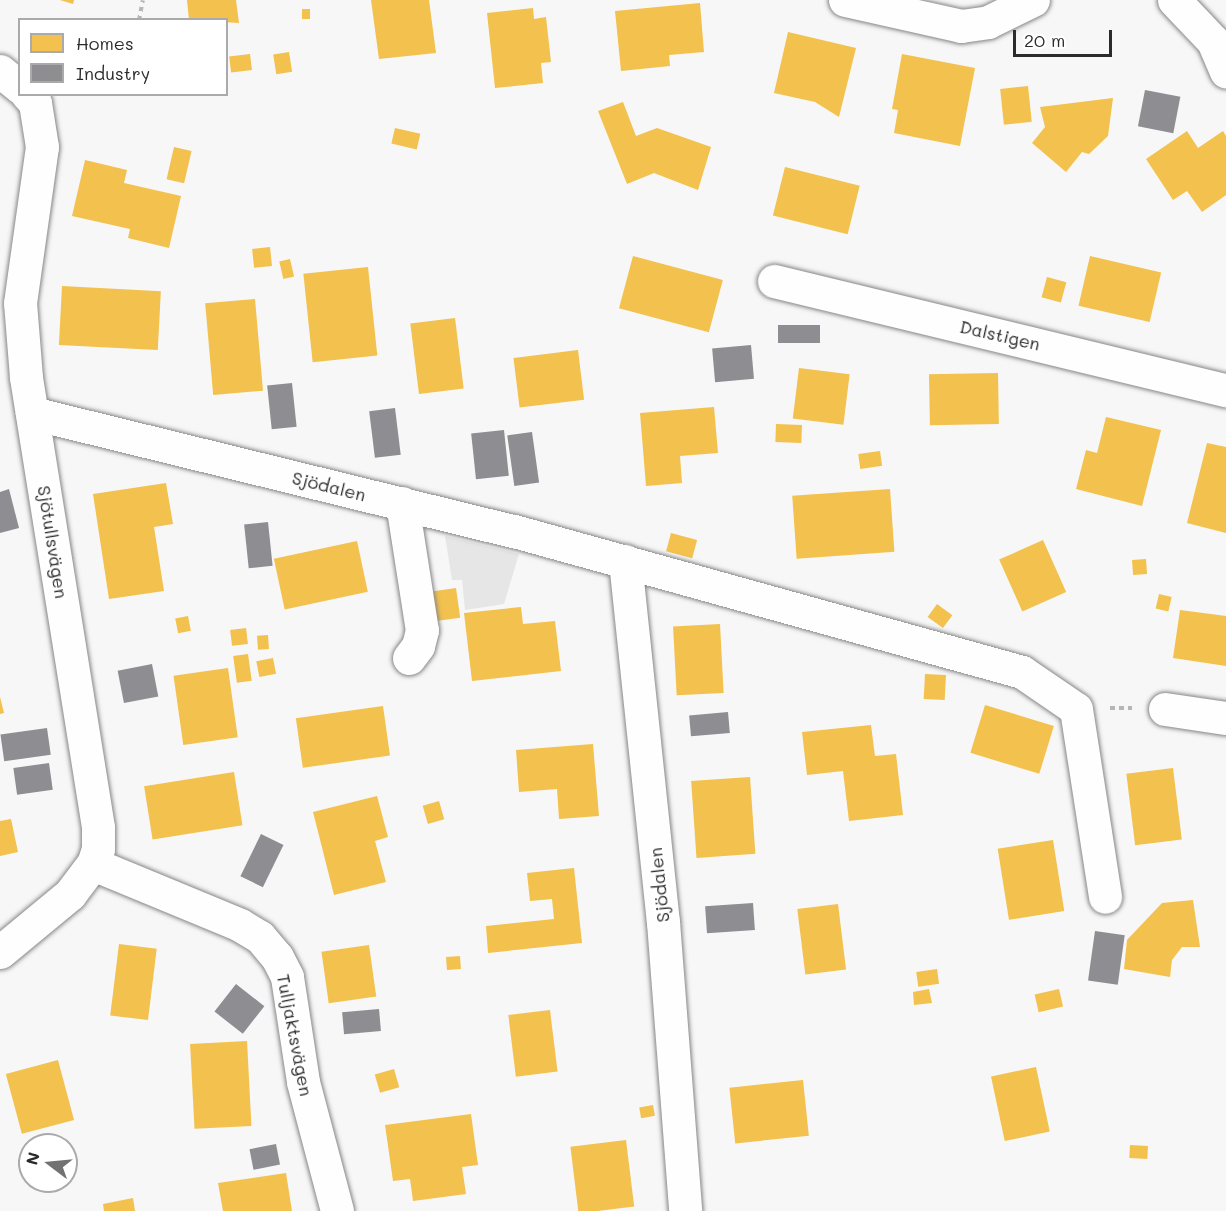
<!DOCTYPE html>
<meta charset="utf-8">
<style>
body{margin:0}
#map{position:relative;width:1226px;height:1211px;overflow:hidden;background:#f7f7f7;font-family:Mali,sans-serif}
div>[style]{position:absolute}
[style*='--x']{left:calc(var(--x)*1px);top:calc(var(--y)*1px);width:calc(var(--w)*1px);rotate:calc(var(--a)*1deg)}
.green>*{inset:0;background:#e6e6e6}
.homes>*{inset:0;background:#f2c14e;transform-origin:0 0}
.industry>*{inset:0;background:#8d8d92;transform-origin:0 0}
.path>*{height:4px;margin-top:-2px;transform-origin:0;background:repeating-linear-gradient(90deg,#b6b6b6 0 4.5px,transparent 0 9px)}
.roads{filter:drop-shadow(0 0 2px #878787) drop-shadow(0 0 2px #878787)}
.minor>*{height:33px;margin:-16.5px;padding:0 16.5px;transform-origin:16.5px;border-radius:16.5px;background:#fefefe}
span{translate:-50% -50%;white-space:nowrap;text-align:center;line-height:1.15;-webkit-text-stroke:6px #fff;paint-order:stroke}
.street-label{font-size:18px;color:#2b2b2b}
.legend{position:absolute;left:18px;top:18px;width:210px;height:78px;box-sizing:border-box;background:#fff;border:2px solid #aaa;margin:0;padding:8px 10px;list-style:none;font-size:18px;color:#2b2b2b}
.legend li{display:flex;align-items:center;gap:12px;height:30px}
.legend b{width:30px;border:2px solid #aaa}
.north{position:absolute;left:18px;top:1133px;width:60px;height:60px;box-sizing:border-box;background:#fff;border:2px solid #aaa;border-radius:50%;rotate:286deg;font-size:16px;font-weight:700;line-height:24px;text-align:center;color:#2b2b2b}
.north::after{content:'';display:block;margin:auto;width:21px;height:27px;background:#727272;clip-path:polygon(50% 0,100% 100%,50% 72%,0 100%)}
.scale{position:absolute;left:1013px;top:30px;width:99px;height:27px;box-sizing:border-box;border:3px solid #2b2b2b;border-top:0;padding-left:8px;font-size:18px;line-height:21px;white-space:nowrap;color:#2b2b2b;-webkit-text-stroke:4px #fff;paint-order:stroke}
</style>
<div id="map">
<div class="green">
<i style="clip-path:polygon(445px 536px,519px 554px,504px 604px,465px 610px,462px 580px,452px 580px)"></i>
</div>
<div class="homes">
<i style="clip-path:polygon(60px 0,74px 0,73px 4px)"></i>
<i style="clip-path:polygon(187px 0,236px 0,239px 23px,189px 20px)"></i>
<i style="clip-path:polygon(371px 0,429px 0,436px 53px,379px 59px)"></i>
<i style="clip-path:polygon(700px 3px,704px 52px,669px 55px,670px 66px,621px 71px,615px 11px)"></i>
<i style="clip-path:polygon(533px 8px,534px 19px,546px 17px,551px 62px,541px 63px,543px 83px,495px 88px,487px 13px)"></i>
<i style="left:302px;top:9px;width:8px;height:10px"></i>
<i style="clip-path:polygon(788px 32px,856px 48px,839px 117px,815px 102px,774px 93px)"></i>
<i style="left:289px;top:52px;width:20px;height:16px;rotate:81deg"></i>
<i style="left:250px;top:54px;width:16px;height:21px;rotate:83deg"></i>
<i style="clip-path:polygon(902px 54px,975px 68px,960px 146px,894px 133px,898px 110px,892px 109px)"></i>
<i style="left:1028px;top:86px;width:36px;height:28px;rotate:84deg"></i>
<i style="clip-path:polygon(1113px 98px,1108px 136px,1089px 154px,1082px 152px,1066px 172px,1032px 143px,1045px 127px,1040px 107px)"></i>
<i style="clip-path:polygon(623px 102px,636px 136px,657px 128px,711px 147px,698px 190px,654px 173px,627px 184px,598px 111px)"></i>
<i style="left:395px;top:128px;width:26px;height:16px;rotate:13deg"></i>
<i style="clip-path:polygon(1187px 131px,1198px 148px,1223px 131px,1226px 136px,1226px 195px,1202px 212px,1187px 191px,1173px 200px,1146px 159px)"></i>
<i style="left:174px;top:147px;width:18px;height:33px;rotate:13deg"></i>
<i style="clip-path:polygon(85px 160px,127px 170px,124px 183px,181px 196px,169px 248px,128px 238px,130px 229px,72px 216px)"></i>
<i style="left:785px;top:167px;width:77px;height:50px;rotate:14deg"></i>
<i style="left:270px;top:247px;width:19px;height:18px;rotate:84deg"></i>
<i style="left:633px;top:256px;width:93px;height:54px;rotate:15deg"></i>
<i style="left:1090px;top:256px;width:73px;height:51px;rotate:13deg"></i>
<i style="left:290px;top:259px;width:18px;height:11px;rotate:77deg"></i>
<i style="left:368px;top:267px;width:89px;height:65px;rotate:84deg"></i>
<i style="left:1047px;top:277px;width:20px;height:21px;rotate:15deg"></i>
<i style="left:62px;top:286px;width:99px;height:59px;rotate:3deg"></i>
<i style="left:255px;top:299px;width:92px;height:50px;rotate:85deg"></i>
<i style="left:455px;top:318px;width:71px;height:45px;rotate:83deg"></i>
<i style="left:578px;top:350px;width:50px;height:65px;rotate:83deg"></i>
<i style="left:799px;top:368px;width:51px;height:51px;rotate:7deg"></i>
<i style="left:998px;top:373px;width:51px;height:69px;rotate:89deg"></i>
<i style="clip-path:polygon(714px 407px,718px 453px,680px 456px,682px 483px,646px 486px,640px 413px)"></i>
<i style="clip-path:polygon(1106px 417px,1161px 430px,1142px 506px,1076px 489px,1086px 450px,1097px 453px)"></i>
<i style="left:776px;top:424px;width:26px;height:18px;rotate:2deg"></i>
<i style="clip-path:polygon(1207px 443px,1226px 447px,1226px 533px,1187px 523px)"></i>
<i style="left:880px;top:451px;width:15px;height:22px;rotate:82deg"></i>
<i style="clip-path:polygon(166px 483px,173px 524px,154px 527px,164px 591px,109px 599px,93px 494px)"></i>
<i style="left:890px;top:489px;width:63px;height:98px;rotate:86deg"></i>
<i style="left:671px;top:533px;width:27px;height:19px;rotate:15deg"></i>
<i style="left:1043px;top:540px;width:57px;height:48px;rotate:66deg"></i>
<i style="left:357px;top:541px;width:52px;height:85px;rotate:78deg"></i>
<i style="left:1146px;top:559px;width:15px;height:14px;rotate:86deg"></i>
<i style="left:456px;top:588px;width:30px;height:28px;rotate:82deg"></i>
<i style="left:1159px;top:594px;width:13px;height:15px;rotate:13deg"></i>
<i style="left:937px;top:604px;width:19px;height:16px;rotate:36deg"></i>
<i style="clip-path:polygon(521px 607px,523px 624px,555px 621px,561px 671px,472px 681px,464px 613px)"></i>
<i style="clip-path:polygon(1180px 610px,1226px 616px,1226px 666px,1173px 658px)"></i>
<i style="left:188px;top:616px;width:15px;height:13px;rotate:79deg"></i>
<i style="left:720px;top:624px;width:69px;height:47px;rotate:87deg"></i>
<i style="left:246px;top:628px;width:16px;height:16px;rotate:83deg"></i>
<i style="left:268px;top:635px;width:14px;height:11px;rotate:86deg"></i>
<i style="left:248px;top:654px;width:27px;height:15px;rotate:82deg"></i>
<i style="left:273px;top:658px;width:16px;height:17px;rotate:79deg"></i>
<i style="left:228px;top:668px;width:70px;height:55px;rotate:82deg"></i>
<i style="left:925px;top:674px;width:21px;height:25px;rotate:3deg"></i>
<i style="clip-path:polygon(0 697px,4px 713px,0 714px)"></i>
<i style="left:985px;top:705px;width:72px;height:50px;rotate:17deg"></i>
<i style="left:383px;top:706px;width:50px;height:88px;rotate:82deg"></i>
<i style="clip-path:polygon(871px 725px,875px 756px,896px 754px,903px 815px,849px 821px,843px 771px,807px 775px,802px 732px)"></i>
<i style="clip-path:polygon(593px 744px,599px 816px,559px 819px,557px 789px,519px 792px,516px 750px)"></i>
<i style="left:1173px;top:768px;width:72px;height:47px;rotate:83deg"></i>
<i style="left:234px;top:772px;width:54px;height:91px;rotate:81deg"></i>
<i style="left:750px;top:777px;width:77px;height:59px;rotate:86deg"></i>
<i style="clip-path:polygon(377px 796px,388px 837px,375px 841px,386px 882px,334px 895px,313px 812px)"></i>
<i style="left:439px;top:801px;width:19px;height:17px;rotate:74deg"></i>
<i style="clip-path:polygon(11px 819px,18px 852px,0 856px,0 821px)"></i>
<i style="left:1053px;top:840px;width:72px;height:56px;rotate:81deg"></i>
<i style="clip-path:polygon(574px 868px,582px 943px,488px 953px,486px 926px,554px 919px,552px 899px,530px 901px,527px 873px)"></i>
<i style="clip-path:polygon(1193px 900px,1200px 947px,1182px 947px,1172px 960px,1170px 977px,1124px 969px,1127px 940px,1162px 903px)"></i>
<i style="left:838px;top:904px;width:66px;height:41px;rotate:83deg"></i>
<i style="left:119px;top:944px;width:38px;height:72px;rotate:7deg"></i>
<i style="left:369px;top:945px;width:52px;height:48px;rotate:82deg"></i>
<i style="left:460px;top:956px;width:13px;height:14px;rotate:86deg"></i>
<i style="left:937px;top:969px;width:15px;height:21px;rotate:82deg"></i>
<i style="clip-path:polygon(929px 989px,932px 1003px,914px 1005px,913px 992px)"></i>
<i style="left:1059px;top:989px;width:18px;height:25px;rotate:77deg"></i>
<i style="left:550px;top:1010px;width:62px;height:42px;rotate:83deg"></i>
<i style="left:247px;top:1041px;width:85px;height:57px;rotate:87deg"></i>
<i style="left:58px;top:1060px;width:62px;height:54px;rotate:75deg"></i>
<i style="left:1036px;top:1067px;width:66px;height:46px;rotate:78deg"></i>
<i style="left:394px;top:1069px;width:19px;height:20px;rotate:74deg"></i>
<i style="left:803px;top:1080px;width:56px;height:74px;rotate:84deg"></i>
<i style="left:653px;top:1105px;width:11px;height:14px;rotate:80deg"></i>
<i style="clip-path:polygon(471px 1114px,478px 1165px,462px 1167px,466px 1194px,413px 1201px,410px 1179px,393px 1181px,385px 1125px)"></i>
<i style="left:626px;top:1140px;width:67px;height:56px;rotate:83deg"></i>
<i style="left:1130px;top:1145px;width:18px;height:13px;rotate:3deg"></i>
<i style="clip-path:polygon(286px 1173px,292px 1211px,223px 1211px,218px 1183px)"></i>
<i style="clip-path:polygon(133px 1198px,135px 1211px,104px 1211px,103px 1204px)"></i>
</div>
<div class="industry">
<i style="left:1145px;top:90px;width:36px;height:37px;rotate:11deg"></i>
<i style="left:820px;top:325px;width:18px;height:42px;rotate:90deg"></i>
<i style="left:751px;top:345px;width:34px;height:39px;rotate:85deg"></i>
<i style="left:292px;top:383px;width:44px;height:25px;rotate:84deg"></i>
<i style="left:395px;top:408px;width:47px;height:26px;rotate:83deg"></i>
<i style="left:504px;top:430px;width:46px;height:33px;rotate:84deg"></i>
<i style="left:532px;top:432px;width:51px;height:25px;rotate:82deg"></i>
<i style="clip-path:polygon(9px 489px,19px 528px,0 533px,0 492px)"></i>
<i style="left:268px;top:522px;width:44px;height:24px;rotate:84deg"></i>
<i style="left:152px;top:664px;width:33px;height:35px;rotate:79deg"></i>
<i style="left:728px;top:712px;width:21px;height:39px;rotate:85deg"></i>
<i style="left:47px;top:728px;width:27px;height:47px;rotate:82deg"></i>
<i style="left:49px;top:763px;width:27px;height:36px;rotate:82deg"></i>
<i style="left:261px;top:834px;width:25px;height:47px;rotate:26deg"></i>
<i style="left:753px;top:903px;width:27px;height:48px;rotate:86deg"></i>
<i style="left:1095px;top:931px;width:30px;height:50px;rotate:8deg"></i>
<i style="left:236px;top:984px;width:36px;height:35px;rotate:38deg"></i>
<i style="left:379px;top:1009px;width:22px;height:37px;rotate:85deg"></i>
<i style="left:276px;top:1144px;width:21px;height:27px;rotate:79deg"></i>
</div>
<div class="path">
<i style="--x:139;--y:20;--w:20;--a:-79"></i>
<i style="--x:1110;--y:708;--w:23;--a:0"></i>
</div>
<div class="roads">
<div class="minor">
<i style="--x:845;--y:0;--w:119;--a:12.6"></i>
<i style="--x:961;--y:26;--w:27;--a:-8"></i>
<i style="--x:988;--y:22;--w:50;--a:-26.1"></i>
<i style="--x:1174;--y:0;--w:57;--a:46.4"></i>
<i style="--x:1213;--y:41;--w:33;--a:67"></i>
<i style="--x:0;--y:71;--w:26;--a:39"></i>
<i style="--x:774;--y:281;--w:465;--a:13.6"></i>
<i style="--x:32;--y:413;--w:496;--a:13.8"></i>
<i style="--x:514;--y:531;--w:527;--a:15.51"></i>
<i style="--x:1022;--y:672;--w:65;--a:34.4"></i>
<i style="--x:1076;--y:709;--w:190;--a:81.2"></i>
<i style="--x:402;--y:503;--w:129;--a:81.1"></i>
<i style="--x:422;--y:630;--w:16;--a:104"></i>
<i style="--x:418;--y:646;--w:15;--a:127"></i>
<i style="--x:625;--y:561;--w:363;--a:84"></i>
<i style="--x:663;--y:922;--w:290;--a:85.6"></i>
<i style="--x:1165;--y:709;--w:62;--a:8.4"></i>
<i style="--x:93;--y:864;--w:159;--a:22.5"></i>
<i style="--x:240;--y:925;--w:23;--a:31"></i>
<i style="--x:260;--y:937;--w:26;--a:50"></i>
<i style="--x:277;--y:957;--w:22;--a:63"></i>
<i style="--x:287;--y:977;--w:106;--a:81.3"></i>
<i style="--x:303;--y:1082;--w:133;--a:75.2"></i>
<i style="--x:0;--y:952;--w:91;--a:-39.6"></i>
<i style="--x:70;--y:894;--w:38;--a:-53"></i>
<i style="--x:93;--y:864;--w:16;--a:-72"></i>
<i style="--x:98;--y:849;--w:22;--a:-90"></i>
<i style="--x:98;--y:827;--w:456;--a:-99.1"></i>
<i style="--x:26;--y:377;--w:74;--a:-94.6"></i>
<i style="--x:20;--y:303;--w:158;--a:-82"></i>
<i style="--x:42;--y:147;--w:45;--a:-99"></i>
<i style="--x:35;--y:103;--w:12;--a:-132"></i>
</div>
</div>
<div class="street-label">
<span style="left:1000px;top:335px;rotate:13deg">Dalstigen</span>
<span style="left:329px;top:486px;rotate:14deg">Sjödalen</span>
<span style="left:53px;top:542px;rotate:81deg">Sjötullsvägen</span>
<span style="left:659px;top:885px;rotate:-96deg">Sjödalen</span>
<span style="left:295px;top:1035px;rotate:79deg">Tulljaktsvägen</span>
</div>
<ul class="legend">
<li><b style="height:16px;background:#f2c14e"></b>Homes</li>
<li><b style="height:16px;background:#8d8d92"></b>Industry</li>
</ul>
<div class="north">N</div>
<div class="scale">20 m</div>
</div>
